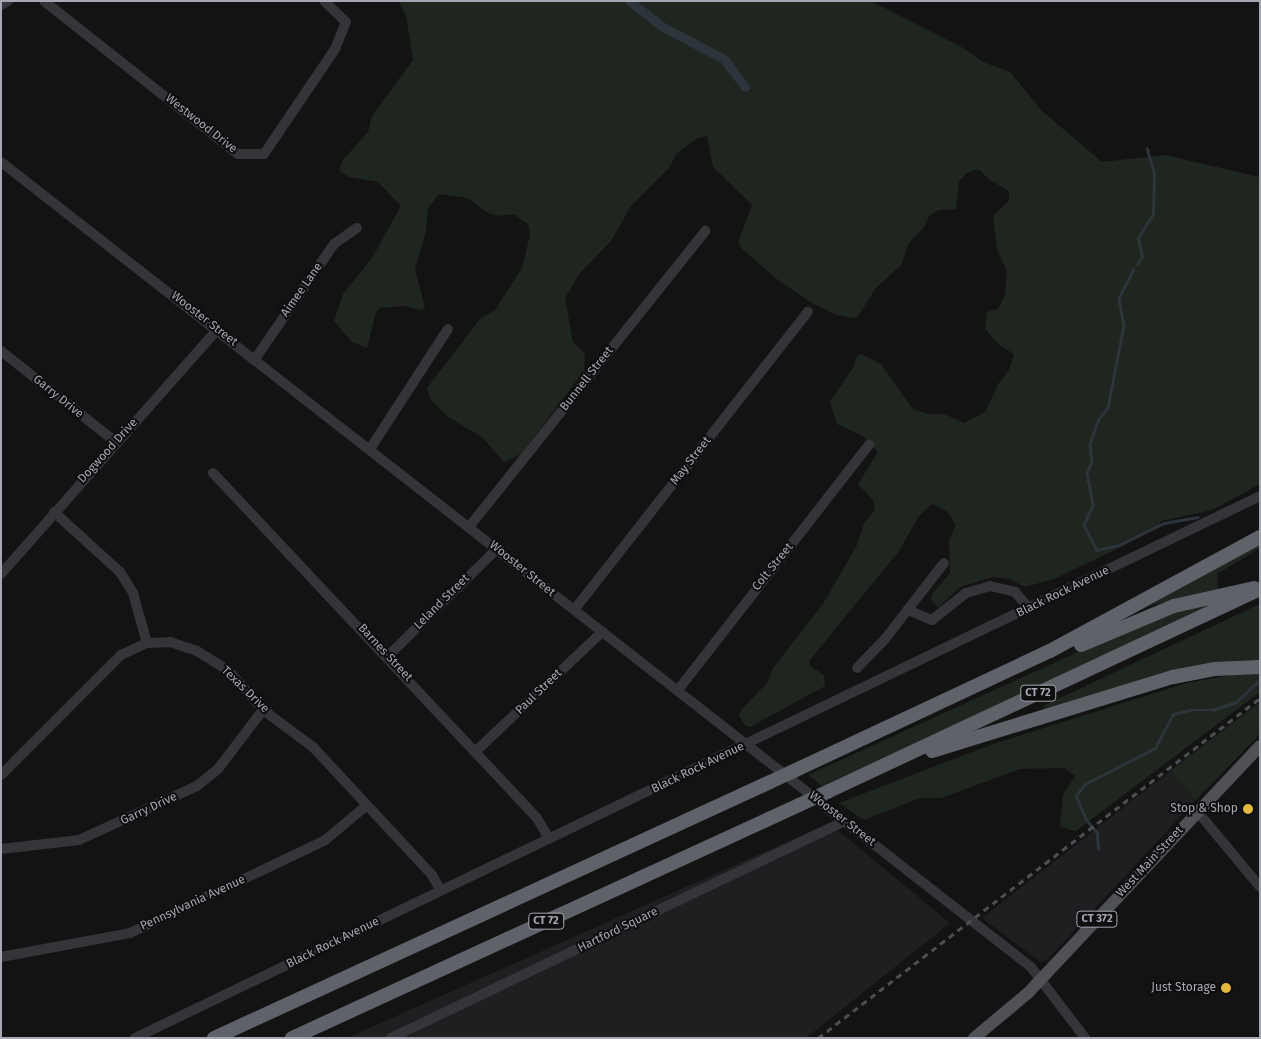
<!DOCTYPE html>
<style>
body{margin:0}
#map{position:relative;width:1261px;height:1039px;overflow:hidden;background:#131314;font-family:"Fira Sans",sans-serif}
div>[style]{position:absolute}
[style*='--x']{left:calc(var(--x)*1px);top:calc(var(--y)*1px);width:calc(var(--w)*1px);rotate:calc(var(--a)*1deg)}
.built>*{inset:0;background:#1f1f21}
.green>*{inset:0;background:#1f2620}
.stream>*{height:2.5px;margin:-1.25px;padding:0 1.25px;transform-origin:1.25px;border-radius:1.25px;background:#2d343b}
.canal>*{height:9px;margin:-4.5px;padding:0 4.5px;transform-origin:4.5px;border-radius:4.5px;background:#2d343b}
.minor>*{height:10px;margin:-5px;padding:0 5px;transform-origin:5px;border-radius:5px;background:#343439}
.major>*{height:12px;margin:-6px;padding:0 6px;transform-origin:6px;border-radius:6px;background:#505157}
.highway>*{height:14px;margin:-7px;padding:0 7px;transform-origin:7px;border-radius:7px;background:#606269}
.rail>*{height:2.5px;margin-top:-1.25px;transform-origin:0;background:repeating-linear-gradient(90deg,#4d4e53 0 6px,transparent 0 11px)}
.highway-bridge>*{height:14px;margin:-7px;padding:0 7px;transform-origin:7px;border-radius:7px;background:#606269}
.dots>*{width:14px;height:14px;translate:-50% -50%;box-sizing:border-box;border:2px solid #0e0e0f;border-radius:50%}
span{translate:-50% -50%;white-space:nowrap;text-align:center;line-height:1.15;-webkit-text-stroke:4px #0e0e0f;paint-order:stroke}
.shield-label span{padding:1px 4px;background:#0e0e0f;border:1px solid;border-radius:4px;-webkit-text-stroke-width:0}
.shield-label{font-size:11px;color:#a5a8b3;font-weight:700}
.street-label{font-size:12px;color:#a5a8b3}
.poi-label{font-size:12px;color:#a5a8b3}
.right{translate:-100% -50%;text-align:right}
.frame{position:absolute;inset:0;border:2px solid #a5a8b3;pointer-events:none}
</style>
<div id="map">
<div class="built">
<i style="clip-path:polygon(1170px 771px,1196px 800px,1047px 960px,1040px 962px,982px 918px)"></i>
<i style="clip-path:polygon(829px 823px,950px 923px,806px 1038px,347px 1038px)"></i>
</div>
<div class="green">
<i style="clip-path:polygon(398px 1px,871px 1px,965px 49px,983px 62px,1010px 72px,1042px 111px,1102px 162px,1165px 155px,1260px 177px,1260px 484px,1212px 510px,1161px 521px,1158px 527px,1127px 544px,1054px 579px,1025px 587px,1009px 579px,993px 577px,960px 587px,938px 608px,931px 599px,932px 594px,950px 573px,949px 540px,956px 525px,947px 511px,932px 504px,919px 516px,899px 551px,809px 661px,810px 666px,824px 675px,825px 686px,750px 727px,745px 725px,739px 716px,741px 710px,767px 683px,773px 668px,823px 604px,857px 545px,864px 523px,875px 510px,873px 500px,858px 484px,878px 452px,863px 436px,837px 424px,830px 402px,853px 368px,856px 357px,861px 354px,881px 364px,913px 409px,928px 414px,944px 414px,964px 423px,985px 412px,999px 383px,1009px 370px,1014px 354px,999px 345px,985px 329px,987px 312px,998px 309px,1005px 295px,1007px 271px,997px 250px,993px 216px,1009px 201px,1009px 191px,990px 180px,978px 169px,967px 173px,959px 181px,956px 209px,939px 210px,929px 216px,924px 227px,909px 243px,901px 265px,875px 289px,859px 315px,855px 318px,837px 315px,812px 303px,778px 280px,741px 248px,738px 242px,752px 205px,713px 167px,707px 136px,696px 139px,677px 153px,669px 168px,631px 206px,611px 241px,580px 273px,565px 298px,573px 342px,585px 354px,584px 371px,521px 454px,504px 462px,482px 437px,448px 417px,430px 399px,427px 388px,480px 319px,495px 310px,522px 268px,530px 235px,528px 224px,514px 214px,497px 216px,486px 212px,468px 198px,439px 194px,428px 208px,426px 231px,415px 269px,425px 307px,421px 310px,404px 306px,380px 308px,376px 312px,367px 348px,352px 342px,334px 321px,343px 294px,372px 258px,401px 206px,378px 182px,349px 177px,339px 171px,342px 161px,368px 132px,372px 116px,413px 60px,406px 15px)"></i>
<i style="clip-path:polygon(1260px 544px,1260px 548px,1217px 574px,1218px 589px,1149px 606px)"></i>
<i style="clip-path:polygon(1219px 603px,822px 786px,808px 775px,1115px 635px,1180px 610px)"></i>
<i style="clip-path:polygon(1260px 604px,1260px 662px,1043px 709px,1045px 705px)"></i>
<i style="clip-path:polygon(1236px 674px,1260px 674px,1260px 692px,1076px 831px,1060px 827px,1063px 795px,1075px 776px,1064px 768px,1020px 769px,941px 798px,920px 798px,864px 820px,839px 803px,993px 744px,1187px 683px)"></i>
<i style="clip-path:polygon(1260px 702px,1260px 734px,1196px 800px,1170px 771px)"></i>
</div>
<div class="stream">
<i style="--x:1137;--y:264;--w:9;--a:-54"></i>
<i style="--x:1142;--y:257;--w:19;--a:-102"></i>
<i style="--x:1138;--y:238;--w:28;--a:-58"></i>
<i style="--x:1153;--y:214;--w:40;--a:-88.6"></i>
<i style="--x:1154;--y:174;--w:26;--a:-106"></i>
<i style="--x:1134;--y:269;--w:33;--a:117"></i>
<i style="--x:1119;--y:298;--w:27;--a:80"></i>
<i style="--x:1124;--y:325;--w:85;--a:100.9"></i>
<i style="--x:1108;--y:408;--w:14;--a:129"></i>
<i style="--x:1099;--y:419;--w:27;--a:110"></i>
<i style="--x:1090;--y:444;--w:18;--a:84"></i>
<i style="--x:1092;--y:462;--w:12;--a:114"></i>
<i style="--x:1087;--y:473;--w:33;--a:79"></i>
<i style="--x:1093;--y:505;--w:22;--a:114"></i>
<i style="--x:1084;--y:525;--w:28;--a:63"></i>
<i style="--x:1097;--y:550;--w:23;--a:-13"></i>
<i style="--x:1119;--y:545;--w:50;--a:-26.1"></i>
<i style="--x:1164;--y:523;--w:34;--a:-10"></i>
<i style="--x:1098;--y:849;--w:16;--a:-94"></i>
<i style="--x:1097;--y:833;--w:17;--a:-130"></i>
<i style="--x:1086;--y:820;--w:26;--a:-113"></i>
<i style="--x:1076;--y:796;--w:15;--a:-53"></i>
<i style="--x:1085;--y:784;--w:79;--a:-27.2"></i>
<i style="--x:1155;--y:748;--w:38;--a:-62"></i>
<i style="--x:1173;--y:714;--w:17;--a:-13"></i>
<i style="--x:1190;--y:710;--w:23;--a:0"></i>
<i style="--x:1213;--y:710;--w:24;--a:-19"></i>
<i style="--x:1236;--y:702;--w:33;--a:-43"></i>
</div>
<div class="canal">
<i style="--x:629;--y:1;--w:43;--a:37.4"></i>
<i style="--x:663;--y:27;--w:69;--a:27.7"></i>
<i style="--x:724;--y:59;--w:35;--a:53"></i>
</div>
<div class="minor">
<i style="--x:44;--y:1;--w:247;--a:38.3"></i>
<i style="--x:238;--y:154;--w:26;--a:0"></i>
<i style="--x:264;--y:154;--w:127;--a:-55.9"></i>
<i style="--x:335;--y:49;--w:29;--a:-68"></i>
<i style="--x:346;--y:22;--w:30;--a:-136"></i>
<i style="--x:1;--y:5;--w:8;--a:-30"></i>
<i style="--x:1;--y:162;--w:1307;--a:38.01"></i>
<i style="--x:1031;--y:967;--w:89;--a:52.7"></i>
<i style="--x:1;--y:351;--w:147;--a:38.4"></i>
<i style="--x:255;--y:359;--w:140;--a:-55.5"></i>
<i style="--x:334;--y:244;--w:28;--a:-35"></i>
<i style="--x:370;--y:449;--w:143;--a:-57"></i>
<i style="--x:213;--y:473;--w:473;--a:46.8"></i>
<i style="--x:537;--y:818;--w:24;--a:60"></i>
<i style="--x:54;--y:512;--w:89;--a:42.3"></i>
<i style="--x:120;--y:572;--w:25;--a:58"></i>
<i style="--x:133;--y:593;--w:52;--a:74.4"></i>
<i style="--x:469;--y:527;--w:379;--a:-51.4"></i>
<i style="--x:1;--y:574;--w:326;--a:-48.5"></i>
<i style="--x:574;--y:610;--w:379;--a:-51.9"></i>
<i style="--x:908;--y:610;--w:26;--a:23"></i>
<i style="--x:932;--y:620;--w:43;--a:-38.5"></i>
<i style="--x:966;--y:593;--w:25;--a:-16"></i>
<i style="--x:990;--y:586;--w:26;--a:13"></i>
<i style="--x:1015;--y:592;--w:21;--a:49"></i>
<i style="--x:388;--y:656;--w:153;--a:-44.5"></i>
<i style="--x:857;--y:668;--w:40;--a:-46"></i>
<i style="--x:885;--y:639;--w:96;--a:-52.2"></i>
<i style="--x:678;--y:690;--w:311;--a:-52.1"></i>
<i style="--x:475;--y:752;--w:175;--a:-43.4"></i>
<i style="--x:1;--y:775;--w:170;--a:-45"></i>
<i style="--x:121;--y:655;--w:29;--a:-25"></i>
<i style="--x:147;--y:643;--w:23;--a:-2"></i>
<i style="--x:170;--y:642;--w:28;--a:18"></i>
<i style="--x:197;--y:651;--w:36;--a:32"></i>
<i style="--x:228;--y:670;--w:53;--a:48.8"></i>
<i style="--x:263;--y:710;--w:62;--a:36.5"></i>
<i style="--x:313;--y:747;--w:175;--a:47.1"></i>
<i style="--x:432;--y:875;--w:18;--a:61"></i>
<i style="--x:1197;--y:811;--w:99;--a:50.3"></i>
<i style="--x:1;--y:849;--w:79;--a:-6.6"></i>
<i style="--x:79;--y:840;--w:130;--a:-24.6"></i>
<i style="--x:197;--y:786;--w:27;--a:-39"></i>
<i style="--x:218;--y:769;--w:74;--a:-52.7"></i>
<i style="--x:1;--y:957;--w:131;--a:-10.5"></i>
<i style="--x:130;--y:933;--w:215;--a:-25.4"></i>
<i style="--x:324;--y:841;--w:56;--a:-39.9"></i>
<i style="--x:135;--y:1038;--w:1249;--a:-25.72"></i>
<i style="--x:391;--y:1038;--w:503;--a:-25.55"></i>
</div>
<div class="major">
<i style="--x:974;--y:1038;--w:70;--a:-39.8"></i>
<i style="--x:1028;--y:993;--w:339;--a:-46.8"></i>
</div>
<div class="highway">
<i style="--x:1081;--y:645;--w:101;--a:-22.8"></i>
<i style="--x:1174;--y:606;--w:82;--a:-12.7"></i>
<i style="--x:932;--y:751;--w:252;--a:-17.1"></i>
<i style="--x:1173;--y:677;--w:43;--a:-10.8"></i>
<i style="--x:1215;--y:669;--w:45;--a:-2.5"></i>
<i style="--x:800;--y:768;--w:276;--a:-25.1"></i>
<i style="--x:1050;--y:651;--w:239;--a:-28.5"></i>
<i style="--x:829;--y:791;--w:476;--a:-25.1"></i>
<i style="--x:214;--y:1038;--w:612;--a:-24.72"></i>
<i style="--x:292;--y:1038;--w:558;--a:-24.68"></i>
</div>
<div class="rail">
<i style="--x:818;--y:1038;--w:558;--a:-37.57"></i>
</div>
<div class="highway-bridge">
<i style="--x:770;--y:782;--w:33;--a:-25"></i>
<i style="--x:799;--y:805;--w:33;--a:-25"></i>
</div>
<div class="dots">
<i style="left:1248px;top:809px;background:#e1b93e"></i>
<i style="left:1226px;top:988px;background:#e1b93e"></i>
</div>
<div class="shield-label">
<span style="left:1038px;top:693px">CT 72</span>
<span style="left:1097px;top:919px">CT 372</span>
<span style="left:546px;top:921px">CT 72</span>
</div>
<div class="street-label">
<span style="left:201px;top:124px;rotate:38deg">Westwood Drive</span>
<span style="left:302px;top:290px;rotate:-55deg">Aimee Lane</span>
<span style="left:204px;top:319px;rotate:38deg">Wooster Street</span>
<span style="left:587px;top:379px;rotate:-52deg">Bunnell Street</span>
<span style="left:58px;top:397px;rotate:39deg">Garry Drive</span>
<span style="left:108px;top:451px;rotate:-48deg">Dogwood Drive</span>
<span style="left:691px;top:461px;rotate:-52deg">May Street</span>
<span style="left:773px;top:567px;rotate:-51deg">Colt Street</span>
<span style="left:522px;top:569px;rotate:39deg">Wooster Street</span>
<span style="left:1063px;top:592px;rotate:-26deg">Black Rock Avenue</span>
<span style="left:442px;top:602px;rotate:-45deg">Leland Street</span>
<span style="left:385px;top:653px;rotate:47deg">Barnes Street</span>
<span style="left:245px;top:690px;rotate:44deg">Texas Drive</span>
<span style="left:539px;top:692px;rotate:-44deg">Paul Street</span>
<span style="left:698px;top:768px;rotate:-26deg">Black Rock Avenue</span>
<span style="left:149px;top:809px;rotate:-25deg">Garry Drive</span>
<span style="left:842px;top:819px;rotate:38deg">Wooster Street</span>
<span style="left:1150px;top:862px;rotate:-47deg">West Main Street</span>
<span style="left:193px;top:903px;rotate:-25deg">Pennsylvania Avenue</span>
<span style="left:618px;top:930px;rotate:-26deg">Hartford Square</span>
<span style="left:333px;top:943px;rotate:-26deg">Black Rock Avenue</span>
</div>
<div class="poi-label">
<span class="right" style="left:1238px;top:809px">Stop &amp; Shop</span>
<span class="right" style="left:1216px;top:988px">Just Storage</span>
</div>
<div class="frame"></div>
</div>
